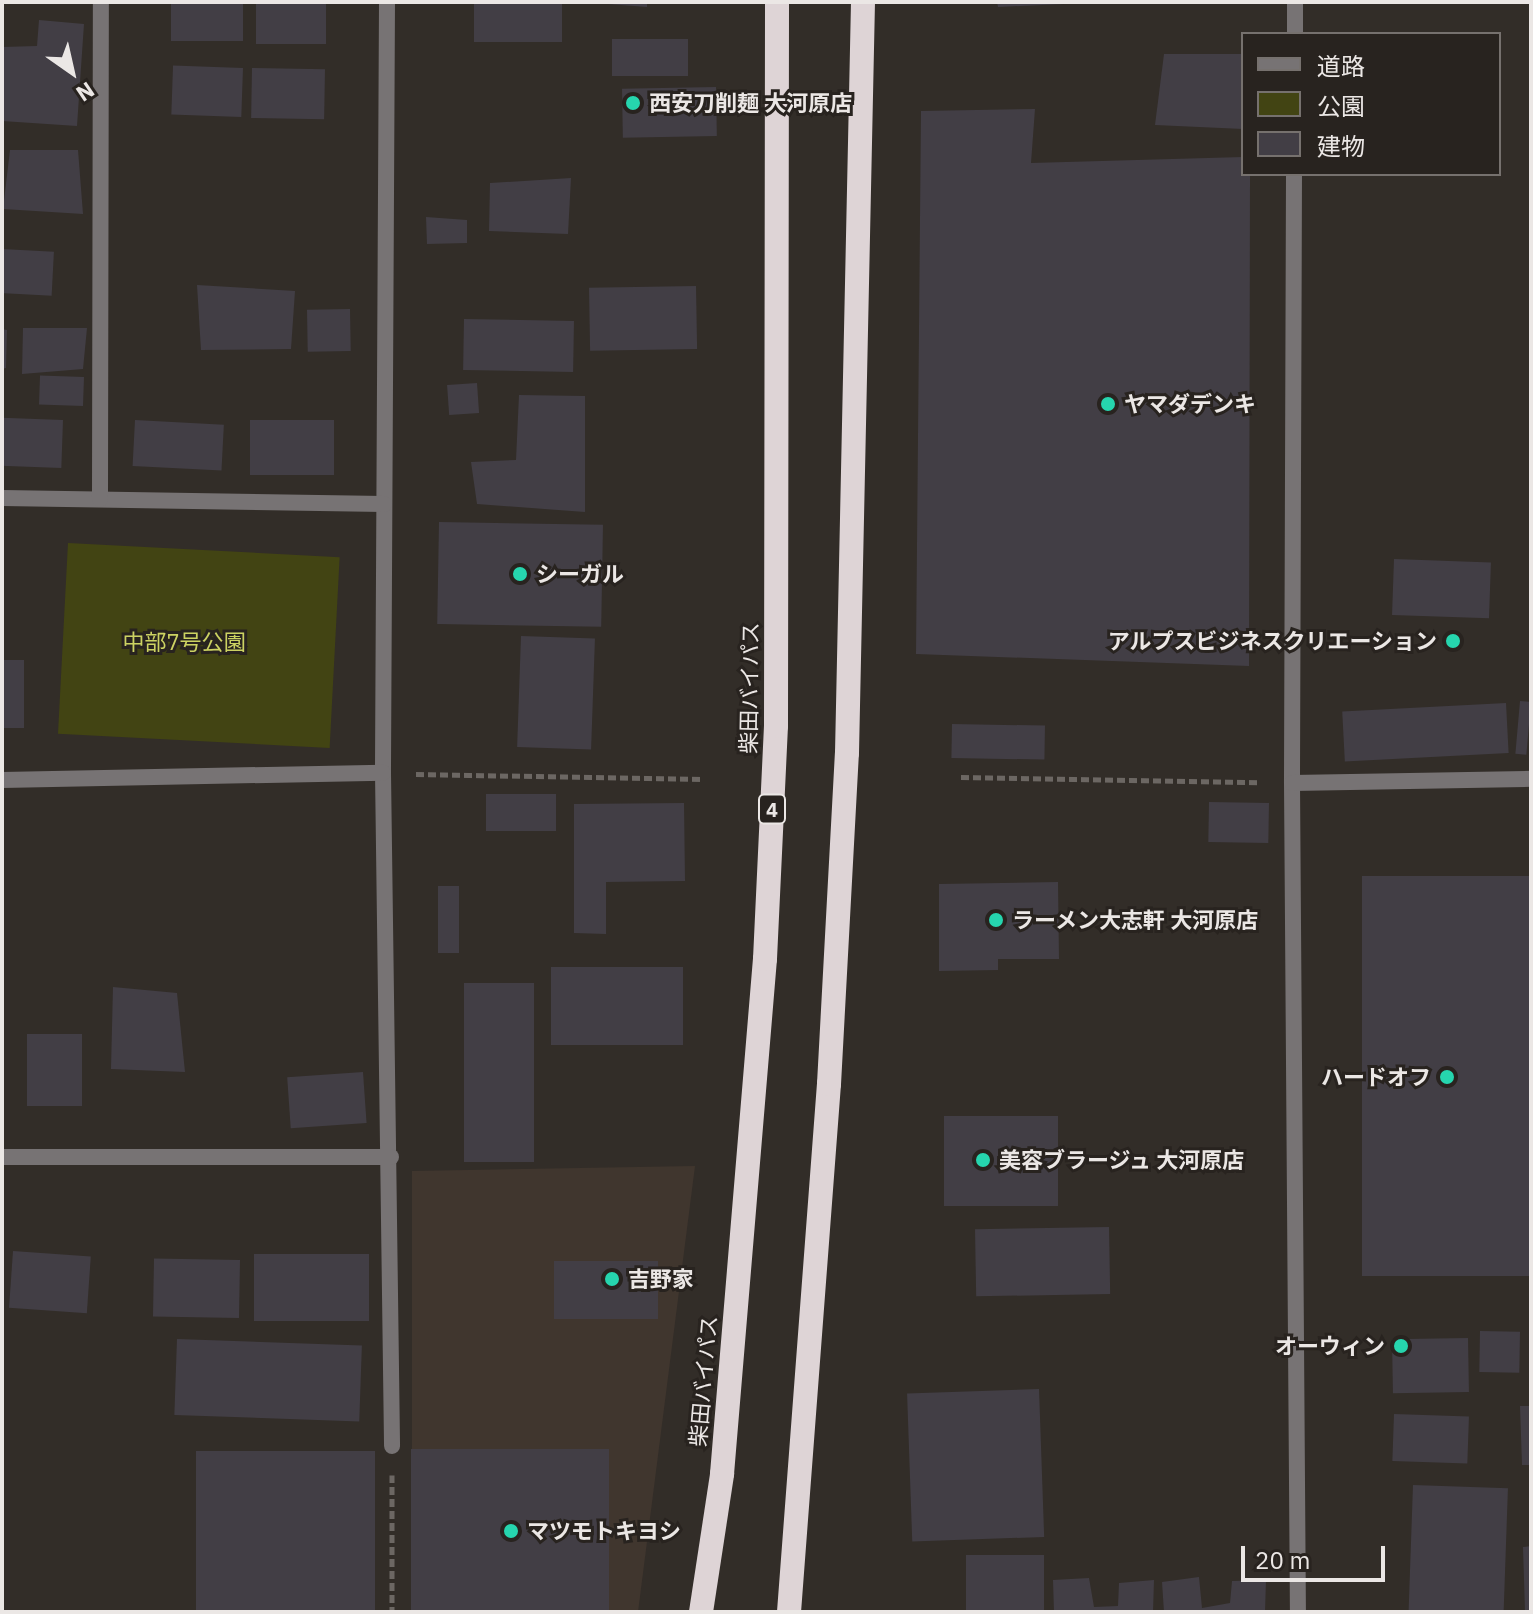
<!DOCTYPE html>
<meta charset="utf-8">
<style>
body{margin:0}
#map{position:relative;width:1533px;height:1614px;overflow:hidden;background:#322d28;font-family:"IBM Plex Sans","Noto Sans JP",sans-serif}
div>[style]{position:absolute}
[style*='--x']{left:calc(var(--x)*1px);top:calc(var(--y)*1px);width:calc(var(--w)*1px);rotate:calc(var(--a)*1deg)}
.built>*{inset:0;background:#40362e}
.green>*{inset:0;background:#424413;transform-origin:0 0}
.building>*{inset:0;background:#423e45;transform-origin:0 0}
.path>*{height:5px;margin-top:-2.5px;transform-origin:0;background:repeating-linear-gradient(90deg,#6c6763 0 8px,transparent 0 12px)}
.street>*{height:16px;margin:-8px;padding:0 8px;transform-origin:8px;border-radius:8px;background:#777374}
.highway>*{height:24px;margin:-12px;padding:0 12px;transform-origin:12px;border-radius:12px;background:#ded4d6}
.dots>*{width:22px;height:22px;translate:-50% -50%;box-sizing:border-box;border:4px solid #28231f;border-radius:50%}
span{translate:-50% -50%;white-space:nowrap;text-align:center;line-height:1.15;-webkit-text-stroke:6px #28231f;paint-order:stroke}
.shield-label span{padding:2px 6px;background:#28231f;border:2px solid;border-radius:6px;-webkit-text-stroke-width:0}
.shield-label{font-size:20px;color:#ebe7e5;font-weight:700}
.poi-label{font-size:22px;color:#ebe7e5;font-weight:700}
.left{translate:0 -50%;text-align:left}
.right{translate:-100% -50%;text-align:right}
.park-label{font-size:22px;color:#ccd262}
.street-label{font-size:22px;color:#ebe7e5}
.frame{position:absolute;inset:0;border:4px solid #ebe7e5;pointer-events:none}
.legend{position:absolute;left:1241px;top:32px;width:260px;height:144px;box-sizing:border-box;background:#28231f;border:2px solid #76716e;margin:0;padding:10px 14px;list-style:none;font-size:24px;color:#ebe7e5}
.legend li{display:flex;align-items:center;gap:16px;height:40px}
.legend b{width:40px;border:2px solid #76716e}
.north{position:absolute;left:32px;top:32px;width:80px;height:80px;-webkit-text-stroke:6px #28231f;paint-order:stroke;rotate:146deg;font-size:22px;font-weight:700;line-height:32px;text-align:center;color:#ebe7e5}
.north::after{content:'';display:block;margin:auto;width:28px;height:36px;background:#ebe7e5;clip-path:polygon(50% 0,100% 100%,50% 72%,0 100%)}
.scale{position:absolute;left:1241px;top:1546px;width:144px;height:36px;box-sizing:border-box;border:4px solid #ebe7e5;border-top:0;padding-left:10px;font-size:24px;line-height:28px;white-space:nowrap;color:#ebe7e5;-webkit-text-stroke:6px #28231f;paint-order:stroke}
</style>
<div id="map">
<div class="built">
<i style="clip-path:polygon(695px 1166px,638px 1612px,412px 1612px,412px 1171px)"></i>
</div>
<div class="green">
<i style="left:68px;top:543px;width:272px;height:191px;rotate:3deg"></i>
</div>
<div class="building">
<i style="left:171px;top:2px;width:72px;height:39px"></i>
<i style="left:256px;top:2px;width:70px;height:42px"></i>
<i style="left:474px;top:2px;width:88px;height:40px"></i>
<i style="clip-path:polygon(582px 2px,647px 2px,647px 7px)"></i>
<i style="clip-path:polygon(997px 2px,1106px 2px,998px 7px)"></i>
<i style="clip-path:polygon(39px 20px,84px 24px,77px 126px,2px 121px,2px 47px,37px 46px)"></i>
<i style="left:612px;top:39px;width:76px;height:37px"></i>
<i style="clip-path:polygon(1164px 54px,1243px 54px,1243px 129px,1155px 125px)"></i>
<i style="left:243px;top:68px;width:49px;height:70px;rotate:92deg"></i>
<i style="left:252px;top:68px;width:73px;height:50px;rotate:1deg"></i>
<i style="left:716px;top:87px;width:49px;height:94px;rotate:89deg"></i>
<i style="clip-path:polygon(1035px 109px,1031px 163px,1243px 157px,1243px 174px,1250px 174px,1249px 666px,916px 654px,921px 111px)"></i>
<i style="clip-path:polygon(10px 150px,78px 150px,83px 214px,3px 209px)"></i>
<i style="clip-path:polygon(571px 178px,568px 234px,489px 231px,490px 183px)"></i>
<i style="clip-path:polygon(426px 217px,467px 220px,467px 243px,427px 244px)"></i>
<i style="left:2px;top:249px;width:52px;height:44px;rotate:3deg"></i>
<i style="clip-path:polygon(197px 285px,295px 291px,291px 349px,201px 350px)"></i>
<i style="left:696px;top:286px;width:63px;height:107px;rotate:89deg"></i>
<i style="left:350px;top:309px;width:42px;height:43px;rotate:89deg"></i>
<i style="left:464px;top:319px;width:110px;height:51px;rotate:1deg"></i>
<i style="clip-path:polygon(23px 328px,87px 328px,83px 369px,22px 374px)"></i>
<i style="clip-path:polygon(2px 329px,7px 330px,6px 368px,2px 369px)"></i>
<i style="left:84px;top:377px;width:29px;height:44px;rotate:92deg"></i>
<i style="left:477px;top:383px;width:30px;height:30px;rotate:86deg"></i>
<i style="clip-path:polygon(519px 395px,585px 396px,585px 512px,477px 504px,471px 462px,516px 460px)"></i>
<i style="left:63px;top:420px;width:48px;height:61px;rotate:92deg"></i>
<i style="left:135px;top:420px;width:89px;height:46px;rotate:3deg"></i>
<i style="left:250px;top:420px;width:84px;height:55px"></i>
<i style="left:439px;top:522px;width:164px;height:102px;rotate:1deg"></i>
<i style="left:1394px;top:559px;width:97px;height:56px;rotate:2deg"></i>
<i style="left:521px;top:636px;width:74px;height:111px;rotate:2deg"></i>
<i style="left:2px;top:660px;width:22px;height:68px"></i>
<i style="left:1520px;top:701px;width:11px;height:53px;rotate:5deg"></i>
<i style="left:1506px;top:703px;width:50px;height:164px;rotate:87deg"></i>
<i style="left:952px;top:724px;width:93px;height:34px;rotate:1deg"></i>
<i style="left:556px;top:794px;width:37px;height:70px;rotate:90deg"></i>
<i style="left:1209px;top:802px;width:60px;height:40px;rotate:1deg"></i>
<i style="clip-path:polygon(684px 803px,685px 881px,606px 882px,606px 934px,574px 933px,574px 804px)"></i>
<i style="left:1531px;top:876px;width:400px;height:169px;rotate:90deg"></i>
<i style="clip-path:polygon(1058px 882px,1059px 959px,998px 959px,998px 970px,939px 971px,939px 884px)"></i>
<i style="left:438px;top:886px;width:21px;height:67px"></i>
<i style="left:551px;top:967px;width:132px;height:78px"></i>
<i style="left:534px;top:983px;width:179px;height:70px;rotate:90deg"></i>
<i style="clip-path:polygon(113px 987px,177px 993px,185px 1072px,111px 1069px)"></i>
<i style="left:82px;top:1034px;width:72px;height:55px;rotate:90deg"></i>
<i style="left:363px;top:1072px;width:51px;height:76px;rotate:86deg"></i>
<i style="left:1058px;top:1116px;width:90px;height:114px;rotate:90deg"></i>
<i style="left:1109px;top:1227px;width:67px;height:134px;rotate:89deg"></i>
<i style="left:13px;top:1251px;width:78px;height:57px;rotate:4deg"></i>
<i style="left:254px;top:1254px;width:115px;height:67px"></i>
<i style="left:240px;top:1260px;width:58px;height:86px;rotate:91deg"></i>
<i style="left:658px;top:1261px;width:58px;height:104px;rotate:90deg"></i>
<i style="left:1480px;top:1331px;width:40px;height:41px;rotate:1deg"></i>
<i style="left:1468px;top:1338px;width:54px;height:76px;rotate:89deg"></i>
<i style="left:177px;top:1339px;width:185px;height:76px;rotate:2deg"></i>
<i style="left:1039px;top:1389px;width:148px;height:132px;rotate:88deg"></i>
<i style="clip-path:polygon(1520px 1406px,1531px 1406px,1531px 1465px,1522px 1465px)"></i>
<i style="left:1394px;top:1414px;width:75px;height:47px;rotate:2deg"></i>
<i style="left:609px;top:1449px;width:163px;height:198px;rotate:90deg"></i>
<i style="left:375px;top:1451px;width:161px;height:179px;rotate:90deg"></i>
<i style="left:1413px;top:1485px;width:95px;height:127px;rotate:2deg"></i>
<i style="clip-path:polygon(1531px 1546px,1531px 1612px,1525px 1612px,1523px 1547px)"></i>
<i style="left:966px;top:1555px;width:78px;height:57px"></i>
<i style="clip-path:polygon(1199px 1577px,1202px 1608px,1230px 1603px,1232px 1581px,1266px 1580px,1265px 1612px,1164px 1612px,1162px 1582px)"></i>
<i style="clip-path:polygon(1089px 1578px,1094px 1607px,1118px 1606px,1119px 1583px,1154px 1580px,1153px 1612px,1054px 1612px,1053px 1580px)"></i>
</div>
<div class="path">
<i style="--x:416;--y:774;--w:287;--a:1"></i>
<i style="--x:961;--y:777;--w:298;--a:1"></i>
<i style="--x:392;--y:1475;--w:137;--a:90"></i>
</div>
<div class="street">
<i style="--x:387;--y:2;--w:771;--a:90.3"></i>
<i style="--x:383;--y:773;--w:673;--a:89.23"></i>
<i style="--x:1295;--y:34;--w:32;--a:-90"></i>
<i style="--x:1294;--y:174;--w:609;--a:90.19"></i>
<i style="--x:1292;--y:783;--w:829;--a:89.59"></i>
<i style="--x:2;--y:498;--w:382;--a:0.9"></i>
<i style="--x:100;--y:499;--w:497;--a:-89.9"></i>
<i style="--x:2;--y:780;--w:381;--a:-1.1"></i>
<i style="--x:1292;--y:783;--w:239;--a:-1"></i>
<i style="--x:2;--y:1157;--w:389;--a:0"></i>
</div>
<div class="highway">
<i style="--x:701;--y:1612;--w:140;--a:-81.3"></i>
<i style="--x:722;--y:1474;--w:517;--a:-85.23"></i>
<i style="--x:765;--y:959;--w:233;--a:-87.3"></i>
<i style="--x:776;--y:726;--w:724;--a:-89.92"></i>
<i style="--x:789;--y:1612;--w:530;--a:-85.67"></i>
<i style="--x:829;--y:1084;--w:331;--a:-86.9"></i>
<i style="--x:847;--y:753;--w:751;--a:-88.78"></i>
</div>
<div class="dots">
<i style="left:633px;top:103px;background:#26d5ae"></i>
<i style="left:1108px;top:404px;background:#26d5ae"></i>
<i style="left:520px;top:574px;background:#26d5ae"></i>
<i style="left:1453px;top:641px;background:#26d5ae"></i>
<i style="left:996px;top:920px;background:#26d5ae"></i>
<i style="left:1447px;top:1077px;background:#26d5ae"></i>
<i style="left:983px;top:1160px;background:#26d5ae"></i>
<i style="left:612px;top:1279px;background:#26d5ae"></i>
<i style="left:1401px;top:1346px;background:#26d5ae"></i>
<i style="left:511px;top:1531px;background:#26d5ae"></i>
</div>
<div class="shield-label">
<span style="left:772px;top:809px">4</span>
</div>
<div class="poi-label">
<span class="left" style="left:649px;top:103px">西安刀削麺 大河原店</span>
<span class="left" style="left:1124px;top:404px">ヤマダデンキ</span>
<span class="left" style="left:536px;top:574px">シーガル</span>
<span class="right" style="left:1437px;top:641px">アルプスビジネスクリエーション</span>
<span class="left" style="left:1012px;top:920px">ラーメン大志軒 大河原店</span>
<span class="right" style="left:1431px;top:1077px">ハードオフ</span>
<span class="left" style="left:999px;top:1160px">美容ブラージュ 大河原店</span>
<span class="left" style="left:628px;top:1279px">吉野家</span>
<span class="right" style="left:1385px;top:1346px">オーウィン</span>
<span class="left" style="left:527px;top:1531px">マツモトキヨシ</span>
</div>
<div class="park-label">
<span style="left:184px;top:642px">中部7号公園</span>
</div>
<div class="street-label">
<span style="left:749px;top:688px;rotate:-89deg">柴田バイパス</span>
<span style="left:703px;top:1381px;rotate:-85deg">柴田バイパス</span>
</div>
<div class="frame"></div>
<ul class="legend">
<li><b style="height:10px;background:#777374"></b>道路</li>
<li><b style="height:22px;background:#424413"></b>公園</li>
<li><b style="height:22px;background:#423e45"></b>建物</li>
</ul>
<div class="north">N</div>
<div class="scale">20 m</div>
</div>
